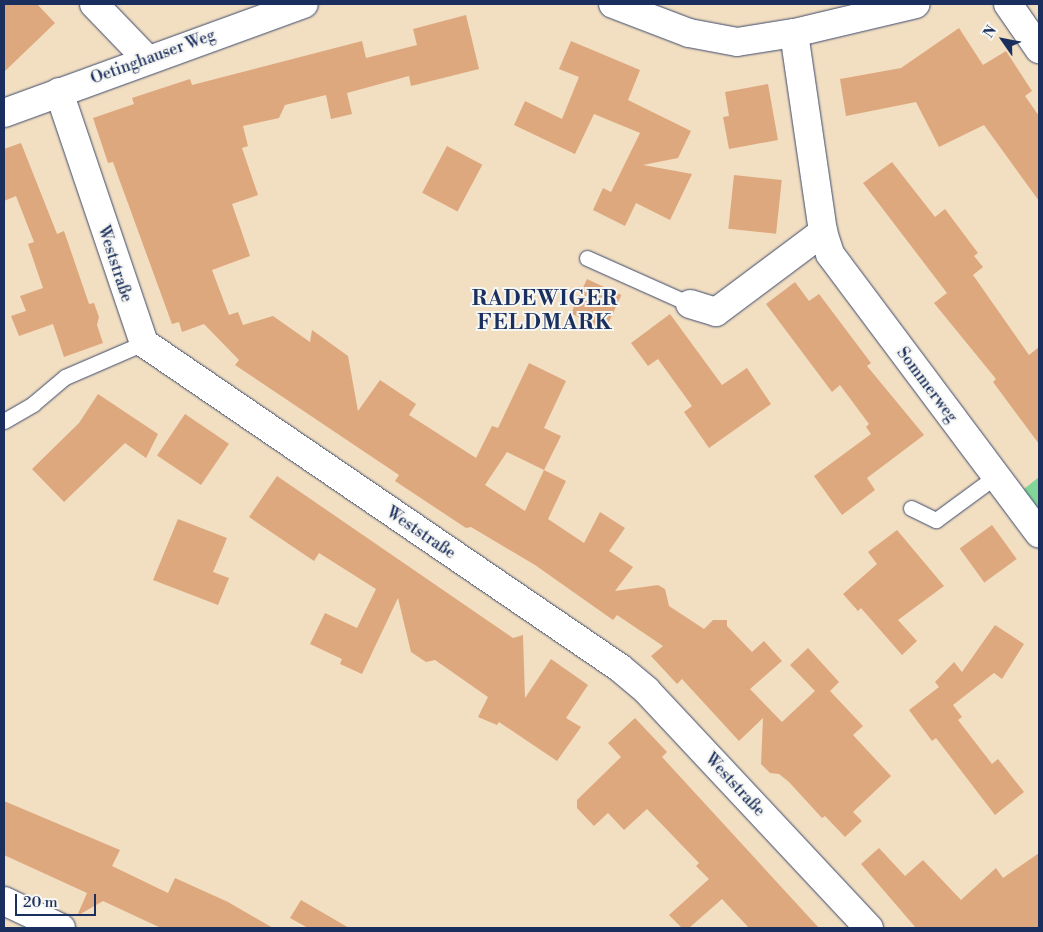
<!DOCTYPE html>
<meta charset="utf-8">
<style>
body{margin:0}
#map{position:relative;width:1043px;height:932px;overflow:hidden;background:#f2dec0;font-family:"Libre Bodoni",serif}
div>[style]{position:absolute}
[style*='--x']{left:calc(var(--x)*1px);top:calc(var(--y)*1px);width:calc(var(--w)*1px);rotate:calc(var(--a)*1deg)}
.green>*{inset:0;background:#82d597}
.building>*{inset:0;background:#dea87f;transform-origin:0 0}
.roads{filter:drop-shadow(0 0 1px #3b496d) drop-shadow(0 0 1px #3b496d)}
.lane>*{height:15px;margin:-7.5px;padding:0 7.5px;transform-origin:7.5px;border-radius:7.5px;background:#fff}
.street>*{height:28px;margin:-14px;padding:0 14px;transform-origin:14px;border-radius:14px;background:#fff}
span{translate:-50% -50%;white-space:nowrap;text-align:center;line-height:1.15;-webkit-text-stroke:4px #f6f6f2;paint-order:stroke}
.street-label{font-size:16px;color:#1b2f5e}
.district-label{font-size:21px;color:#1b2f5e;font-weight:700;letter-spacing:1px}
.frame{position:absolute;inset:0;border:5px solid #1b2f5e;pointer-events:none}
.north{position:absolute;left:978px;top:15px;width:50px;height:50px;-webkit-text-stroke:4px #f6f6f2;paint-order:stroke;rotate:303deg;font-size:14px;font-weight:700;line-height:20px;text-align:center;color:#1b2f5e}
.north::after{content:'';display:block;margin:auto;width:18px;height:22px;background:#1b2f5e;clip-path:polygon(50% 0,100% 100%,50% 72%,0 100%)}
.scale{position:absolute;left:15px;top:894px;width:81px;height:22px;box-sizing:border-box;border:2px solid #1b2f5e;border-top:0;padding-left:6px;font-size:15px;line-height:18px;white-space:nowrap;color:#1b2f5e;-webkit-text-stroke:4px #f6f6f2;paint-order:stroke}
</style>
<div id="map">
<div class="green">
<i style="clip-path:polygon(1039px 477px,1039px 509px,1024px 489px)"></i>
</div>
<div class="building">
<i style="clip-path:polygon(4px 4px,37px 4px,55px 23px,4px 72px)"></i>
<i style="clip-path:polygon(evenodd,466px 15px,479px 69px,411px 86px,409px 76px,347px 93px,352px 114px,331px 119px,326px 95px,285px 105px,279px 118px,243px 126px,248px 146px,242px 148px,258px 195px,232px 204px,250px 256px,212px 270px,229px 315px,238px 312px,243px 325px,273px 316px,310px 342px,312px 330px,348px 356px,358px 411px,380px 380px,416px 404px,409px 415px,476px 458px,492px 426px,498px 428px,529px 363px,566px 381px,544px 428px,561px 436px,544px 470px,566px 481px,548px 519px,584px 543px,600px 512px,625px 528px,609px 551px,633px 567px,615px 591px,658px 585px,665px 589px,669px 606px,704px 629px,713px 620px,727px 620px,727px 626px,752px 652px,764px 641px,782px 661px,750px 689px,782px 722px,815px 691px,790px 665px,808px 648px,839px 682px,830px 691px,863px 726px,853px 735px,891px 776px,853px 812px,862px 821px,845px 837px,825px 816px,822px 818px,789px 782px,779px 774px,770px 773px,761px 764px,763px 718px,739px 741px,682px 679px,677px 684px,651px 656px,663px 646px,617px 615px,613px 620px,535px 565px,471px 527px,466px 528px,395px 481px,399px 475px,235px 365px,239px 360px,204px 324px,182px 332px,179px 322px,172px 324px,118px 176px,113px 162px,108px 163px,93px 118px,134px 104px,132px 98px,190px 79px,192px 85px,362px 41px,366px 58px,417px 45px,413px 29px,466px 15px,507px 452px,544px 470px,525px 511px,485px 485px,507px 452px)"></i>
<i style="clip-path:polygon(959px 28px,983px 65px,1006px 51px,1032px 91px,1025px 96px,1039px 116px,1039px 201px,984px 125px,939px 147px,916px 102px,846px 116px,840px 79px,901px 68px)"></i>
<i style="clip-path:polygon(571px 41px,640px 70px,628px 100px,691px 131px,678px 158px,643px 165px,692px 174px,670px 220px,636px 203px,625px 226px,593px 210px,603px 188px,611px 192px,640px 133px,594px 114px,575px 154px,514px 125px,525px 101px,562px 119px,579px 77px,559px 69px)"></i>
<i style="clip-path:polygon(768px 84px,778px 140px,729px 149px,723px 117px,729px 116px,725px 92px)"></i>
<i style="clip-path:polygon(21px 143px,57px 234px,64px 231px,89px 304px,94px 303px,99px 317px,97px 325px,103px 343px,64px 357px,53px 324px,19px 336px,11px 316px,26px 311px,20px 296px,43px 288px,28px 244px,34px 242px,16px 196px,4px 201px,4px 149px)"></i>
<i style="left:447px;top:146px;width:40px;height:53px;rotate:28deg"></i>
<i style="clip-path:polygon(892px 162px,935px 217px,945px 209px,978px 253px,974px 256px,983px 267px,973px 275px,1029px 355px,1039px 347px,1039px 444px,993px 382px,996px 379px,934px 303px,947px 293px,863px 183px)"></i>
<i style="left:734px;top:175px;width:48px;height:54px;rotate:6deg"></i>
<i style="left:587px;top:279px;width:38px;height:38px;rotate:25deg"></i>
<i style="clip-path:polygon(795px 282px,809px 301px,819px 294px,871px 363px,867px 366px,924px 435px,867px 478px,875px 490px,842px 515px,814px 476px,871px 434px,866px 427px,869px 424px,840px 385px,832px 392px,766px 304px)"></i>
<i style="clip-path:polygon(670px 314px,722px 385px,747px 368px,771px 404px,709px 448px,684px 412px,692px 406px,658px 359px,648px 366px,631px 343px)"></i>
<i style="clip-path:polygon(98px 394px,158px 434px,146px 458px,125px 443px,64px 502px,32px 469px,79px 423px)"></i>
<i style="left:185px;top:414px;width:53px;height:50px;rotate:34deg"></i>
<i style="clip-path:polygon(277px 476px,513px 638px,523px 635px,525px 698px,551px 659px,588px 685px,566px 718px,581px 727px,557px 761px,499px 722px,497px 725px,478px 717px,488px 697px,435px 660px,426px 662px,411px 652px,398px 598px,362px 674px,340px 664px,342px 659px,310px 644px,325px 613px,357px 628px,376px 589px,319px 553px,314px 561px,249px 517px)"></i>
<i style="clip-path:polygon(178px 519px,227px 538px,213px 572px,229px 578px,218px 605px,153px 580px)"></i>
<i style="left:992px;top:525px;width:42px;height:40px;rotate:54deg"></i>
<i style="clip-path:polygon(897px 530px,944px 586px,898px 620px,917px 641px,902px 655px,861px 608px,858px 611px,843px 594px,877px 564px,868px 552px)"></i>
<i style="clip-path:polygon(995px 625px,1024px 644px,1002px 679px,994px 673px,953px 705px,962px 717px,958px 720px,992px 764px,998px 759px,1024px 792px,995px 815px,936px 738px,932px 741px,909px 710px,939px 687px,935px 682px,954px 662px,962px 672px)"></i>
<i style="clip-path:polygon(635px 718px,667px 752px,662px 757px,819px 928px,749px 928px,722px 899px,689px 928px,682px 928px,669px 915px,709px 879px,696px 866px,699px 863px,647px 809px,624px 830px,608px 813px,594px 826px,577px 808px,577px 800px,621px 757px,608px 743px)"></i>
<i style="clip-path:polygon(4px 801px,120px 850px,112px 866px,168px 893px,175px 878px,228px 902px,273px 928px,161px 928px,103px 901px,77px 916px,87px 893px,4px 855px)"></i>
<i style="clip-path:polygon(879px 848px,905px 876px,923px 860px,961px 900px,996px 868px,1003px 878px,1039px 853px,1039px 928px,916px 928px,861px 864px)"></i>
<i style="clip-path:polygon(301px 900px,349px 928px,308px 928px,290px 918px)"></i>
</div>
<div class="roads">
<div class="lane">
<i style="--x:587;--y:258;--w:113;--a:24.1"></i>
<i style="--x:4;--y:421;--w:34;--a:-30"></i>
<i style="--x:33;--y:404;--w:42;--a:-40.2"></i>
<i style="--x:65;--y:377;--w:86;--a:-23.3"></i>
<i style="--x:911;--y:508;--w:28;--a:26"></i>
<i style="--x:936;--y:520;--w:74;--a:-36.3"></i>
</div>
<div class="street">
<i style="--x:94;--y:4;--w:76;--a:46.1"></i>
<i style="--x:613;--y:4;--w:81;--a:20.9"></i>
<i style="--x:689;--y:33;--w:49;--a:10.6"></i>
<i style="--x:737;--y:42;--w:58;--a:-9"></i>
<i style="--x:794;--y:33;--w:125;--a:-13.4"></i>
<i style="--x:1008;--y:4;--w:55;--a:55.4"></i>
<i style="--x:794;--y:33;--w:201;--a:81.7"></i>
<i style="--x:823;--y:232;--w:23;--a:72"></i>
<i style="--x:830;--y:254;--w:349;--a:53.2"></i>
<i style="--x:59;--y:92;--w:265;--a:71.3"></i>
<i style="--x:144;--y:343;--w:576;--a:34.32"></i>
<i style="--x:620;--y:668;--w:35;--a:40"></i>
<i style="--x:647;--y:691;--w:325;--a:46.9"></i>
<i style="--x:4;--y:113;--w:319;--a:-20"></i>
<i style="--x:690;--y:304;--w:27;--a:17"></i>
<i style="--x:716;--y:312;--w:134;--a:-36.8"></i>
<i style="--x:4;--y:901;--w:63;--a:25.3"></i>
</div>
</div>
<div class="street-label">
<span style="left:153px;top:57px;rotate:-20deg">Oetinghauser Weg</span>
<span style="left:115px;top:264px;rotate:72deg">Weststraße</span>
<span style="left:927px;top:385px;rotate:53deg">Sommerweg</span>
<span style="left:421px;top:533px;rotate:34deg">Weststraße</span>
<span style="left:735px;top:785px;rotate:47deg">Weststraße</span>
</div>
<div class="district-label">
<span style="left:545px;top:311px">RADEWIGER<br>FELDMARK</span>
</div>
<div class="frame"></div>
<div class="north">N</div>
<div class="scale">20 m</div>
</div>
